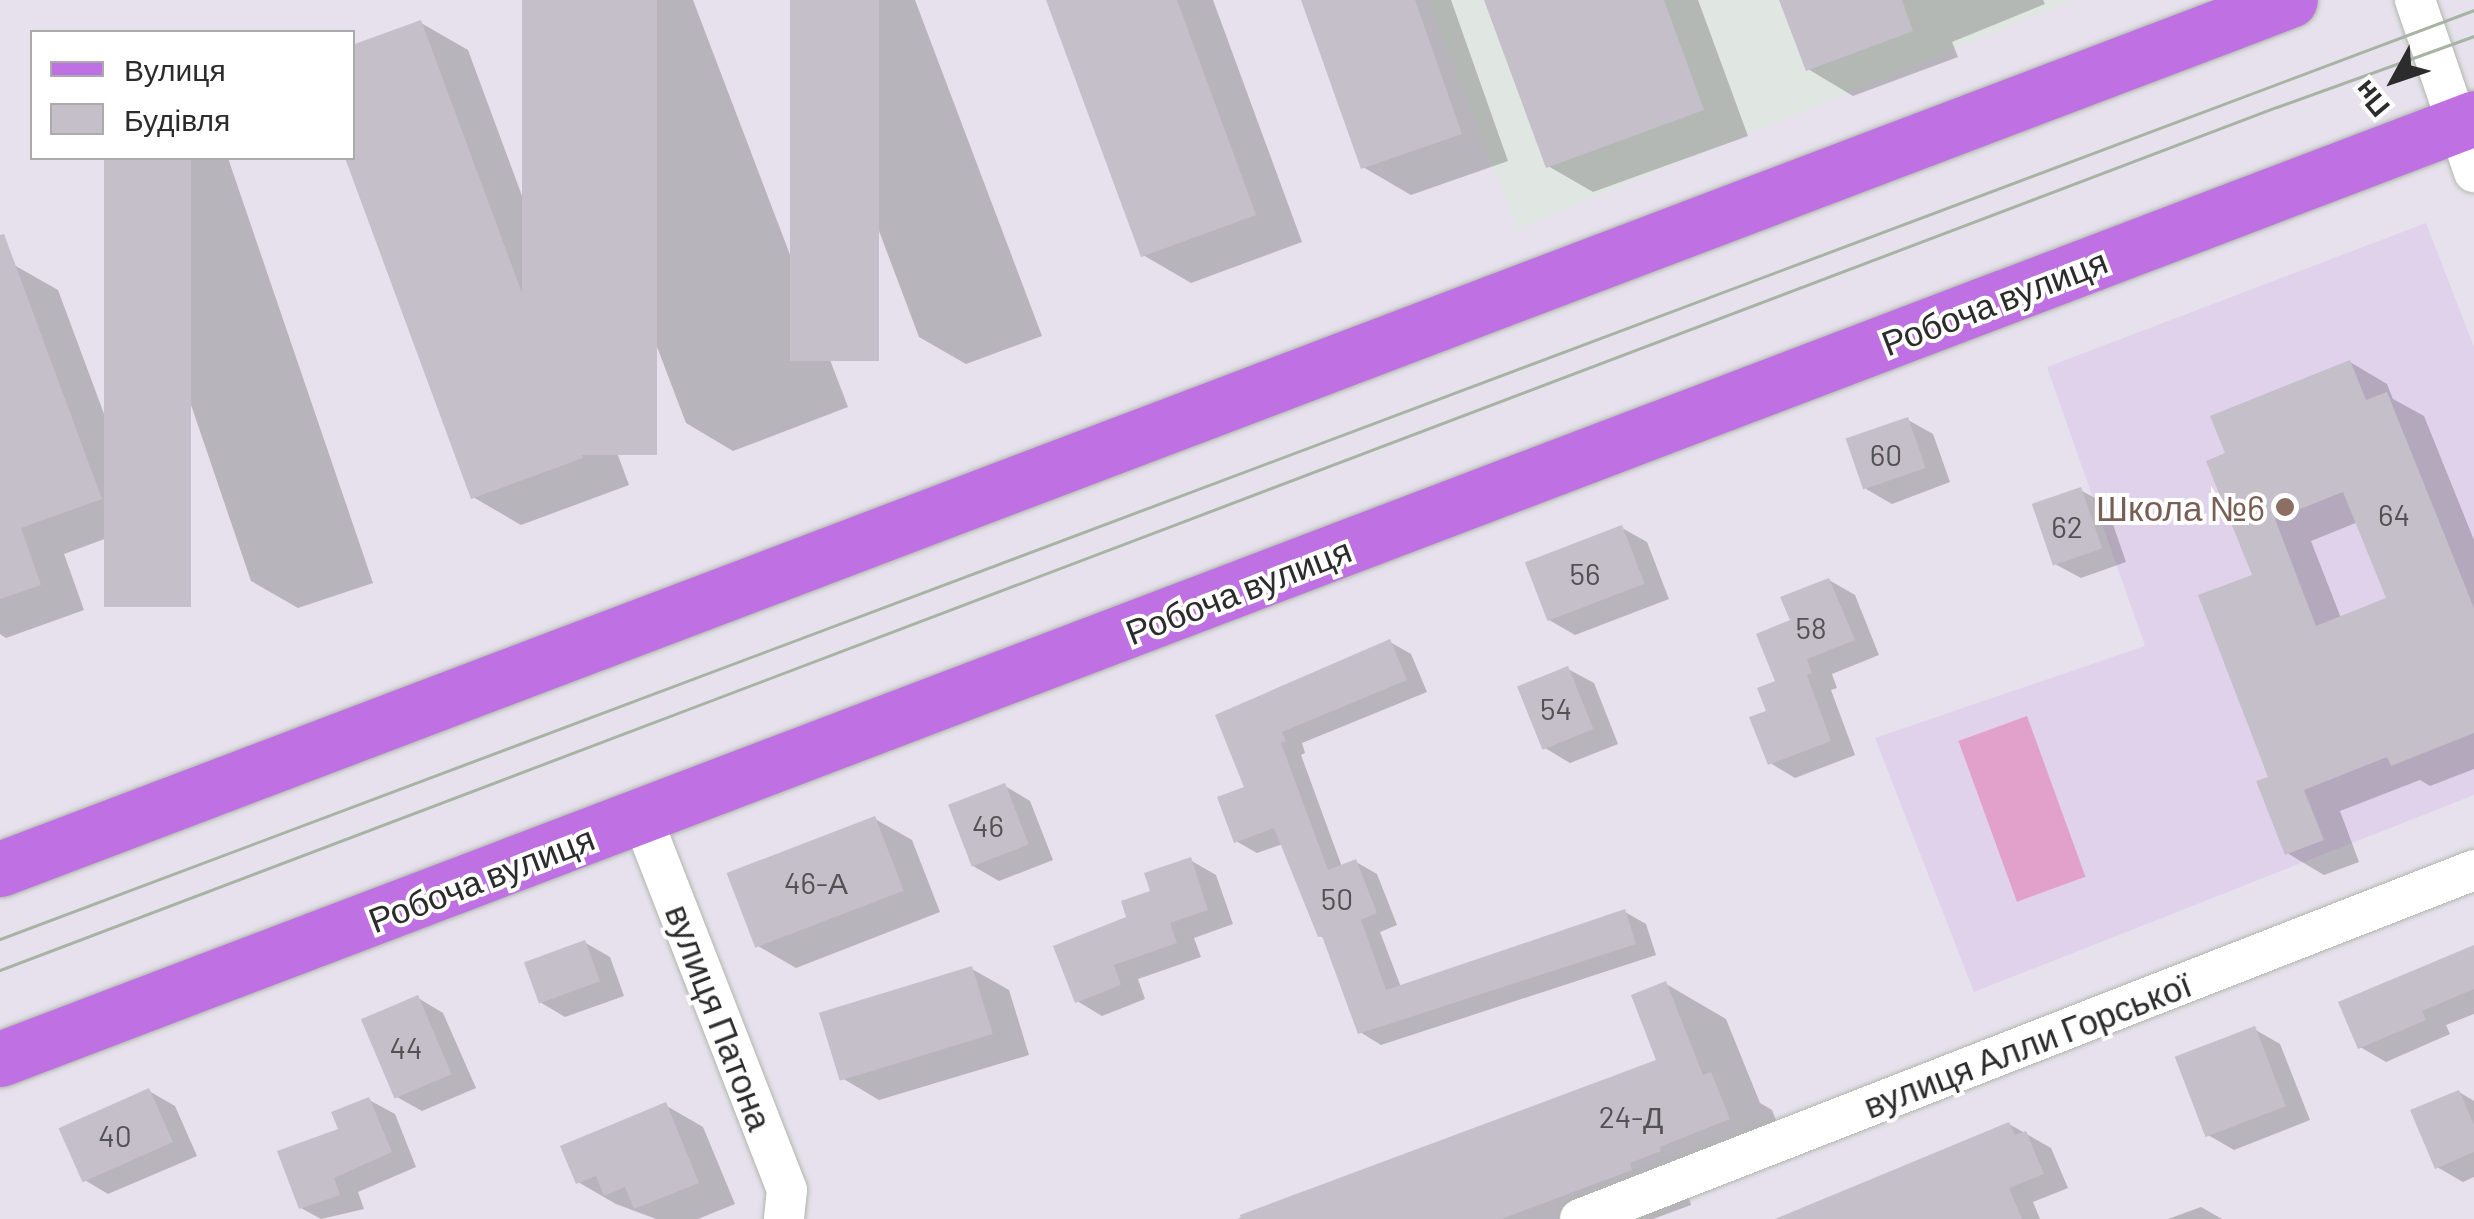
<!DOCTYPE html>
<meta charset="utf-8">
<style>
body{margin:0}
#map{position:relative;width:2474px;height:1219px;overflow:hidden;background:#e6e1ec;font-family:Barlow,sans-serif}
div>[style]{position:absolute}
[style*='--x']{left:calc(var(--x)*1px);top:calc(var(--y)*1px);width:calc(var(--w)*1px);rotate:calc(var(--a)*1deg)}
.industrial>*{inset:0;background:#e0e6e1}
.education>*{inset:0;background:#e1d2ec}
.pitch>*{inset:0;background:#e2a1cb;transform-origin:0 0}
.shadow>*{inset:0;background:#0003}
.building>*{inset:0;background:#c4bfc8;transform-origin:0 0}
.roads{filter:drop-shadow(0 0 2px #afb7ad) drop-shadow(0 0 2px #afb7ad)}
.street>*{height:40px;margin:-20px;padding:0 20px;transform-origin:20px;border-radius:20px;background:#fff}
.primary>*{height:55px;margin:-27.5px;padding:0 27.5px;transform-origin:27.5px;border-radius:27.5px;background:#bf70e2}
.tram>*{height:2.5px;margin:-1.25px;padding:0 1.25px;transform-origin:1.25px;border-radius:1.25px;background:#a7b4a4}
.dots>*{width:28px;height:28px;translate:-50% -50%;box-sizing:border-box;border:5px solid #fff;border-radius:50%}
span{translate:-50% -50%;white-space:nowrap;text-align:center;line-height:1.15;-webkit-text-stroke:8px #fff;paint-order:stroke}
.number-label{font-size:30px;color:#525153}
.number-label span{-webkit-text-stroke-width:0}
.street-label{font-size:35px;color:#2c2c2c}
.education-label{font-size:35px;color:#785e54}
.right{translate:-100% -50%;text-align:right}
.legend{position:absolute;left:30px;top:30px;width:325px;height:130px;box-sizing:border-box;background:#fff;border:2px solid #ababab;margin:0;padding:12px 18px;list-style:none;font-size:30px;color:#2c2c2c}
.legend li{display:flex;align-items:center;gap:20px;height:50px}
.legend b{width:50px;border:2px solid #ababab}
.north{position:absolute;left:2344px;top:30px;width:100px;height:100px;-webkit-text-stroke:8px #fff;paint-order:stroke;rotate:230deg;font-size:28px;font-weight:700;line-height:40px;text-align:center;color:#2c2c2c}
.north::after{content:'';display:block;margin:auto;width:35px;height:45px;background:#2c2c2c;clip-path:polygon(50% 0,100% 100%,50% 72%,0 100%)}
</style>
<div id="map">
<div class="industrial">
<i style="clip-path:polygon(1428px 0,2073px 0,1517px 229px)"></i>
</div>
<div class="education">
<i style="clip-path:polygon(2426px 223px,2474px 347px,2474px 795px,1974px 992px,1875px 738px,2145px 646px,2047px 367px)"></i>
</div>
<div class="pitch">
<i style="left:2027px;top:716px;width:171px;height:73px;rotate:70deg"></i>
</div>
<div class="shadow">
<i style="clip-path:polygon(525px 0,693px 0,848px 407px,733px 451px,686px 423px)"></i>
<i style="clip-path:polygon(792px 0,915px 0,1042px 336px,966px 364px,919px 337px)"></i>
<i style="clip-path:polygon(1048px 0,1213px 0,1302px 242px,1191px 283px,1143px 255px)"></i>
<i style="clip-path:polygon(1304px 0,1451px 0,1508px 161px,1411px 195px,1363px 167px)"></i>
<i style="clip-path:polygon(1487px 0,1698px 0,1748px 136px,1593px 192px,1548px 166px)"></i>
<i style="clip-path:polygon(1782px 0,2043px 0,2045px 4px,1952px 42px,1958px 57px,1853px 96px,1808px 69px)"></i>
<i style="clip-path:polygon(421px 23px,468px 50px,629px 485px,521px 525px,473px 497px,347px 158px,352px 158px)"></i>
<i style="clip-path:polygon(107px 158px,228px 158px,373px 583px,298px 608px,251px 581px)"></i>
<i style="clip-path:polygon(14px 265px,58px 290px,145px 524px,64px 554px,84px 610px,6px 638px,0 634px,0 270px)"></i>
<i style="clip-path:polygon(evenodd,2350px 362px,2387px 384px,2393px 399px,2424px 416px,2474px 540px,2474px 769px,2430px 786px,2420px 780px,2340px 811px,2359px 862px,2324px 875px,2287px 853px,2271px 778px,2255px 576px,2228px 455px,2350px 362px,2358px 522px,2389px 599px,2341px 618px,2311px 541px,2358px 522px)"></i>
<i style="clip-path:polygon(1908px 420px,1933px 434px,1950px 482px,1892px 504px,1866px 489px)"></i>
<i style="clip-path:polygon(2080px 490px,2106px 504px,2126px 562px,2081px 578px,2055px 564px)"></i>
<i style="clip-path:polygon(1622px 528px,1647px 542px,1669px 599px,1575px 635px,1549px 620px)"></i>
<i style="clip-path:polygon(1829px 580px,1855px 595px,1879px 655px,1832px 674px,1837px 688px,1831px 690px,1855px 755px,1795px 778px,1770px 763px,1769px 712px,1793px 622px)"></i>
<i style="clip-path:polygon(1390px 642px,1411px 654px,1427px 692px,1302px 743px,1305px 753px,1301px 755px,1342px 867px,1356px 862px,1377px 874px,1397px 925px,1380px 932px,1401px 987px,1625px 912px,1646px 924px,1656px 955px,1381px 1045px,1360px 1032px,1326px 939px,1320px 936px,1283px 844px,1257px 853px,1236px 841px,1247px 788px,1218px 716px)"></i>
<i style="clip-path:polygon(1568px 669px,1594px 683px,1618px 744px,1570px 763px,1545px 748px)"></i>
<i style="clip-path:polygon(1005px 786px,1030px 801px,1053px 860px,999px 881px,973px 866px)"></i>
<i style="clip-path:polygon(875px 819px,912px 840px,940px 912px,796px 968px,758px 946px)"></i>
<i style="clip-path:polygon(1190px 860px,1216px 875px,1233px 924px,1194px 938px,1201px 957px,1138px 979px,1145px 999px,1102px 1016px,1077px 1001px,1129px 919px)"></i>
<i style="clip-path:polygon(584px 942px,610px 957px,624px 996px,565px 1017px,540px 1002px)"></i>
<i style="clip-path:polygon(2474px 946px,2474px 1014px,2446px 1025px,2450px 1034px,2386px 1062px,2360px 1047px)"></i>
<i style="clip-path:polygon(972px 969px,1009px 990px,1029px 1055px,879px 1100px,842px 1078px)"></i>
<i style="clip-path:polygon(1666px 984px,1726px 1019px,1760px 1103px,1772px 1110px,1789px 1153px,1719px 1182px,1720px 1186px,1689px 1198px,1691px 1205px,1653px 1219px,1237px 1219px,1659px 1061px)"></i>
<i style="clip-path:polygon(418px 998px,443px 1013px,476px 1088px,422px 1111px,397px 1097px)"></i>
<i style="clip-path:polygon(2254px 1029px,2280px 1044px,2310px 1120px,2234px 1150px,2208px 1135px)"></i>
<i style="clip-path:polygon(149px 1091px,175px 1106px,197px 1156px,108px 1194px,83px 1179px)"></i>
<i style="clip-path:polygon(2459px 1092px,2474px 1101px,2474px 1177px,2463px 1182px,2437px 1167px)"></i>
<i style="clip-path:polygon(369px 1100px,395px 1114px,416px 1167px,358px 1192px,364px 1209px,321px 1219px,301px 1208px,342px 1130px)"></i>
<i style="clip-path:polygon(665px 1105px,703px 1127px,735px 1204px,698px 1219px,656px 1219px,616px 1204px,578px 1182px)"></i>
<i style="clip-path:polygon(2009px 1124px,2051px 1148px,2068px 1188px,2033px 1202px,2040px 1219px,1844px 1219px)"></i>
<i style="clip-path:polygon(2201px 1207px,2222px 1219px,2168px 1219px)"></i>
</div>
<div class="building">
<i style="left:522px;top:0;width:135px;height:455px"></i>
<i style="left:790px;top:0;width:89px;height:361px"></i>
<i style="clip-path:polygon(1046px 0,1177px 0,1256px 215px,1141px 257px)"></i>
<i style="clip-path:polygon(1301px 0,1415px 0,1462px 134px,1361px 169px)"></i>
<i style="clip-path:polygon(1484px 0,1664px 0,1704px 110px,1546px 168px)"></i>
<i style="clip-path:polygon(1779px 0,1902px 0,1913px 31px,1806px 71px)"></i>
<i style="clip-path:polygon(421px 20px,583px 458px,471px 499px,345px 158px,352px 158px,352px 45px)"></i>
<i style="left:104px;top:158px;width:87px;height:449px"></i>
<i style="clip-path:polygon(4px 234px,102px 499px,21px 528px,41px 585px,0 599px,0 235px)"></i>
<i style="clip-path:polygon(evenodd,2350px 360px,2366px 400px,2387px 392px,2474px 608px,2474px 733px,2391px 766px,2387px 757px,2304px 790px,2324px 840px,2285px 855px,2256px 781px,2268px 777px,2198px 595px,2252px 575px,2206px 461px,2225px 453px,2210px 416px,2350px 360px,2343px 492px,2386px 598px,2316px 626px,2275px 519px,2343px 492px)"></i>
<i style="left:1908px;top:417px;width:54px;height:66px;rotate:71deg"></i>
<i style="left:2081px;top:487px;width:65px;height:52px;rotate:71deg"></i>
<i style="left:1622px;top:525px;width:63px;height:104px;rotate:69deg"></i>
<i style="clip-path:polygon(1829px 578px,1855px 640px,1807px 659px,1812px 673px,1807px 675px,1831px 741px,1768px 765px,1749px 717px,1766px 711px,1757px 688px,1775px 681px,1756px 634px,1790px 620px,1780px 597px)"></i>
<i style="clip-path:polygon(1390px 639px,1407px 680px,1282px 732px,1286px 741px,1281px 743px,1328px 870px,1356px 859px,1377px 913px,1361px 920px,1386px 990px,1625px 909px,1636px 944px,1358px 1034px,1322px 936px,1318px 937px,1274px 828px,1234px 843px,1217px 797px,1244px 787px,1215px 715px)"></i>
<i style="left:1568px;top:666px;width:68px;height:55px;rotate:68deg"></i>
<i style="left:1005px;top:783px;width:66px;height:61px;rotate:69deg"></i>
<i style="left:875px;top:816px;width:80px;height:159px;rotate:69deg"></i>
<i style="clip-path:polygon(1191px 857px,1208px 910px,1170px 923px,1177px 943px,1114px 965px,1121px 985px,1075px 1003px,1053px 946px,1126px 917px,1121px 901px,1150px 891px,1144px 873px)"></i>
<i style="left:585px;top:940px;width:44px;height:65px;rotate:70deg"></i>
<i style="clip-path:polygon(2474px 945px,2474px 989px,2422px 1011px,2426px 1020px,2358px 1049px,2338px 1002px)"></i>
<i style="left:972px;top:966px;width:71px;height:160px;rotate:73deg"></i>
<i style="clip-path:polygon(1666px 981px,1703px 1075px,1711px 1072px,1730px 1119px,1660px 1147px,1661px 1151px,1630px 1163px,1632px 1170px,1501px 1219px,1241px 1219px,1240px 1215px,1656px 1060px,1631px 995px)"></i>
<i style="left:418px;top:995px;width:86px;height:62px;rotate:67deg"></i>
<i style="left:2255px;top:1026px;width:86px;height:86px;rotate:69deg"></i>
<i style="left:149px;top:1088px;width:59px;height:99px;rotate:66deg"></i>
<i style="clip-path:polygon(2459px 1090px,2474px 1125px,2474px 1152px,2435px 1169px,2410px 1110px)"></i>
<i style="clip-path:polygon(369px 1097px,392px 1152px,334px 1178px,340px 1195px,299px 1209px,277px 1151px,338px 1129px,331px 1112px)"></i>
<i style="clip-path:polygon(666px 1102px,699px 1183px,634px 1209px,625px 1187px,604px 1196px,596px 1176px,576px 1184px,560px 1146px)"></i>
<i style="clip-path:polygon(2009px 1122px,2015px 1135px,2026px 1131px,2044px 1174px,2009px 1188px,2022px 1219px,1775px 1219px)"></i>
</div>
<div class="roads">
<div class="street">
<i style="--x:2415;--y:0;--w:182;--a:71.1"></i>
<i style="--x:642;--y:818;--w:399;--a:68.7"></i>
<i style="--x:787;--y:1190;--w:29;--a:96"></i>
<i style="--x:1580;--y:1219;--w:960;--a:-21.32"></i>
</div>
<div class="primary">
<i style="--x:0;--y:869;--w:2449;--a:-20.78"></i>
<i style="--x:0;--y:1059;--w:2647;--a:-20.82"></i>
</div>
</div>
<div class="tram">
<i style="--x:0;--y:939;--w:2643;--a:-20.58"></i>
<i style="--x:0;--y:970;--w:2435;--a:-20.76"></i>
<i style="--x:2277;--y:107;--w:209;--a:-19.8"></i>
</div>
<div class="dots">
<i style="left:2285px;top:507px;background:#8d6e63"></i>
</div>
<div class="number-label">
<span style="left:1886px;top:454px">60</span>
<span style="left:2394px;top:514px">64</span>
<span style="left:2067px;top:526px">62</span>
<span style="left:1585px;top:573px">56</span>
<span style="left:1811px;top:627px">58</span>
<span style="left:1556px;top:708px">54</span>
<span style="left:988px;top:825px">46</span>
<span style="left:816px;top:882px">46-А</span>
<span style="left:1337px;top:898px">50</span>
<span style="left:406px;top:1047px">44</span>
<span style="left:1631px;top:1116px">24-Д</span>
<span style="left:115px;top:1135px">40</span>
</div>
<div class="street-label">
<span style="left:1994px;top:301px;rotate:-21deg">Робоча вулиця</span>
<span style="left:1238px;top:590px;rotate:-21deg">Робоча вулиця</span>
<span style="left:481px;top:878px;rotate:-21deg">Робоча вулиця</span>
<span style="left:720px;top:1017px;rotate:69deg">вулиця Патона</span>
<span style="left:2027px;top:1044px;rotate:-21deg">вулиця Алли Горської</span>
</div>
<div class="education-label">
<span class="right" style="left:2265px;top:507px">Школа №6</span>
</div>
<ul class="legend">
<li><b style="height:12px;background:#bf70e2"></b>Вулиця</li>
<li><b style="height:28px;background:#c4bfc8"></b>Будівля</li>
</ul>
<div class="north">Пн</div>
</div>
